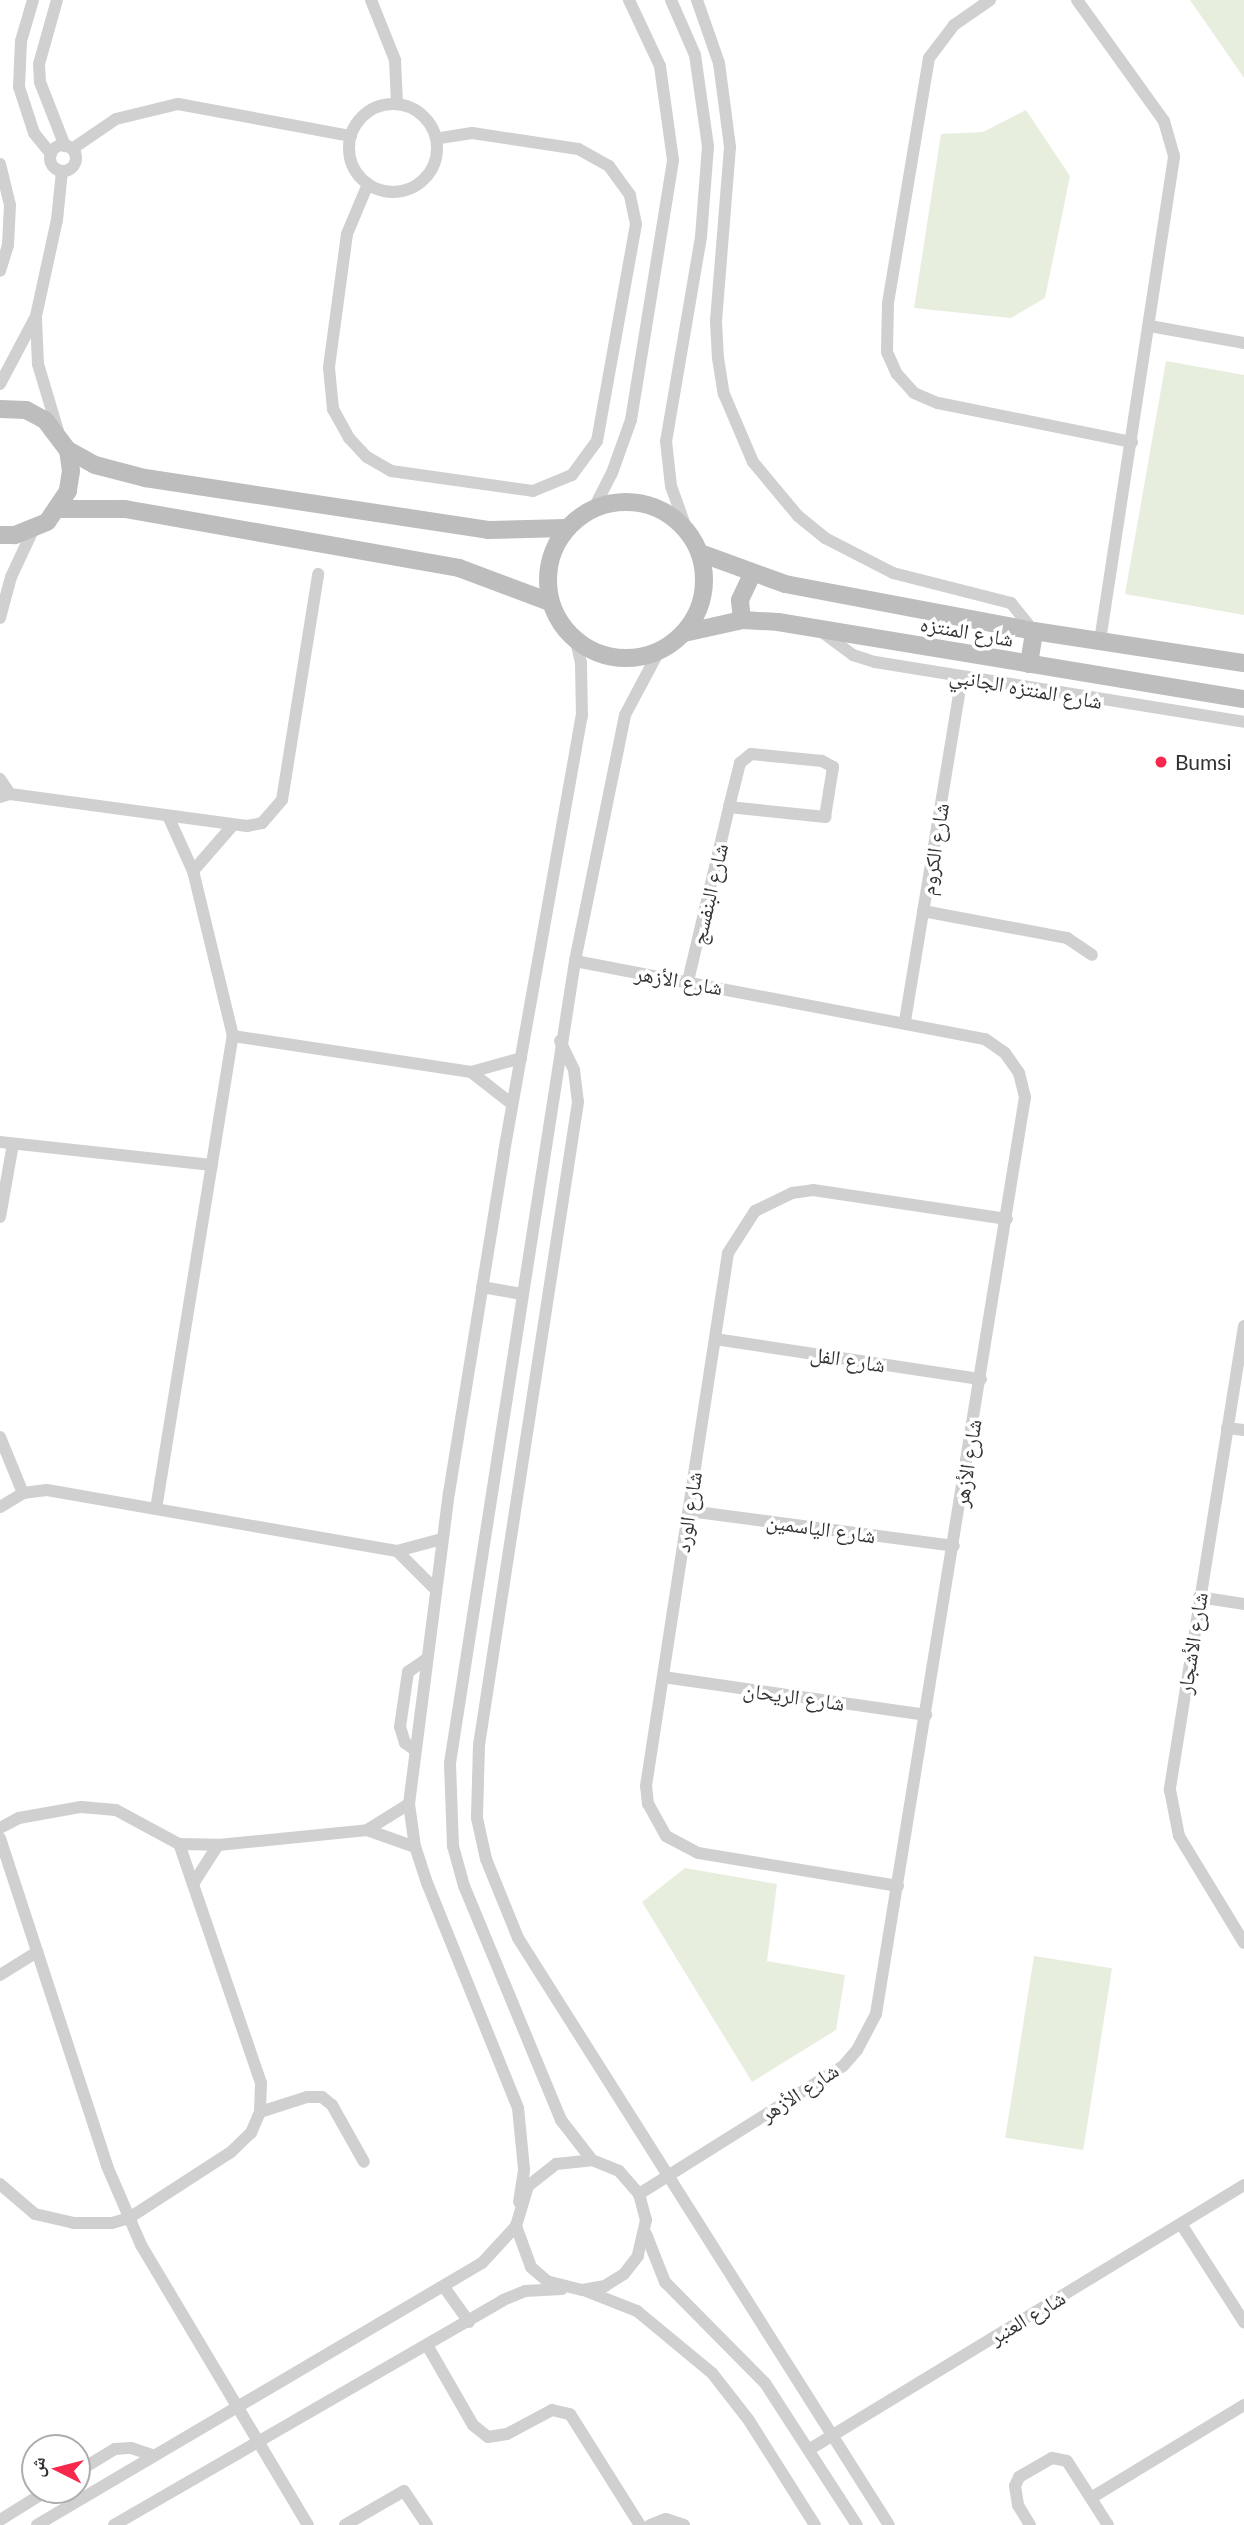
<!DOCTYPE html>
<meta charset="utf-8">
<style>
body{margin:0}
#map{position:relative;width:1244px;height:2525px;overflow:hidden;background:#fff;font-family:Lato,"Noto Naskh Arabic",sans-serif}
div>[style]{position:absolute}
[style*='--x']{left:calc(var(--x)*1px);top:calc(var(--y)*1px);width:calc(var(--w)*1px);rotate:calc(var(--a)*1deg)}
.green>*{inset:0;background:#e8eede;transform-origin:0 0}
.street>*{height:12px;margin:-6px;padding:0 6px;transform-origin:6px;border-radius:6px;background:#d0d0d0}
.street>.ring{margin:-6px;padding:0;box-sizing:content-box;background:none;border:12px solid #d0d0d0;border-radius:50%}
.secondary>*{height:18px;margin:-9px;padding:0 9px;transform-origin:9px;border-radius:9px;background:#bdbdbd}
.secondary>.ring{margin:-9px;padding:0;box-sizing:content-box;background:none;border:18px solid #bdbdbd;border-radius:50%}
.dots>*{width:19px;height:19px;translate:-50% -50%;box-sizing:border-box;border:4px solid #fff;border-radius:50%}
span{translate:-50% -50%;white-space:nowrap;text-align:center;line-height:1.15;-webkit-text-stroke:7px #fff;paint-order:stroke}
.street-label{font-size:21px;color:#333}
.poi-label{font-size:21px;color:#333}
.left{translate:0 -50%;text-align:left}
.north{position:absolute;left:21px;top:2434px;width:70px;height:70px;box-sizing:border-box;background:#fff;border:2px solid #adadad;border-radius:50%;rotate:276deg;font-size:19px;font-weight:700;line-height:28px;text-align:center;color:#333}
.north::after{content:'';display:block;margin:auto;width:24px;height:32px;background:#f7284c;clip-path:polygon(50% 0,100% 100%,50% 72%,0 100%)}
</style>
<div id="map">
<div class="green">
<i style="clip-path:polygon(1190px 0,1244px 0,1244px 78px)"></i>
<i style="clip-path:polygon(1026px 110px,1070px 176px,1045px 298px,1011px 318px,914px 308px,941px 134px,983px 132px)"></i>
<i style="clip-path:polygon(1166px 361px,1244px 375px,1244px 615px,1125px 594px)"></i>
<i style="clip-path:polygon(685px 1868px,777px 1884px,767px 1961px,845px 1975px,836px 2030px,752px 2082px,642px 1902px)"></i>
<i style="left:1034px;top:1956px;width:79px;height:184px;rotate:9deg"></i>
</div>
<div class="street">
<i style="--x:33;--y:0;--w:43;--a:106.3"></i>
<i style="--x:21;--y:41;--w:46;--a:92.5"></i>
<i style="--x:19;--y:87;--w:48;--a:71.9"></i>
<i style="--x:34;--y:133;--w:27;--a:51"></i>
<i style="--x:57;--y:0;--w:66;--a:105.7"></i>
<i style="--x:39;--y:64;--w:18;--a:87"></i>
<i style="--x:40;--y:82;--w:69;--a:68.7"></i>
<i style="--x:371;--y:0;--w:65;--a:68.2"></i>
<i style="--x:395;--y:60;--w:44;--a:87.4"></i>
<i style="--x:671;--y:0;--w:60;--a:66.4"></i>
<i style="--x:695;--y:55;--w:92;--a:81.9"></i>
<i style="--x:708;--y:146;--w:91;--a:94.4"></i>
<i style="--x:701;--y:237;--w:207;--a:99.7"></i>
<i style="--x:666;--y:441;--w:45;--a:83.7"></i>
<i style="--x:671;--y:486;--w:45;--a:70.3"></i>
<i style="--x:697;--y:0;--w:67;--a:70.8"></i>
<i style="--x:719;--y:63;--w:85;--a:82.5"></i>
<i style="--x:730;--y:147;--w:175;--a:94.6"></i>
<i style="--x:716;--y:321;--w:37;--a:87"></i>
<i style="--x:718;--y:358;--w:36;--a:81"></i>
<i style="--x:724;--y:394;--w:74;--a:66.9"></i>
<i style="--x:753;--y:462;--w:70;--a:50.2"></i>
<i style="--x:798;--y:516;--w:35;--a:39"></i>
<i style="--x:825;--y:538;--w:76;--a:27.2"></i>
<i style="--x:893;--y:573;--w:122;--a:14.3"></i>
<i style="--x:1011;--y:603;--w:36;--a:51"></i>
<i style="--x:990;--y:0;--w:44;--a:145.2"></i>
<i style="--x:954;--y:25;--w:41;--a:127.1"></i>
<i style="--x:929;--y:58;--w:248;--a:99.5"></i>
<i style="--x:888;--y:303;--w:49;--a:91.2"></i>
<i style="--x:887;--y:352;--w:24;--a:66"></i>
<i style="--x:897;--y:374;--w:25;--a:48"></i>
<i style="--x:914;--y:393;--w:26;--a:23"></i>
<i style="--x:938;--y:403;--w:198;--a:11.4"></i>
<i style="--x:1077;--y:0;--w:149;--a:54.3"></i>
<i style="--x:1164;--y:121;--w:37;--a:74"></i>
<i style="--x:1174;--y:157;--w:489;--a:98.7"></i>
<i class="ring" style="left:349px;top:104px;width:76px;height:76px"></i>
<i class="ring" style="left:50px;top:145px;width:14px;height:14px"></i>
<i style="--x:72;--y:149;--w:53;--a:-34.3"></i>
<i style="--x:116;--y:119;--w:64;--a:-13.6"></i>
<i style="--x:178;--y:104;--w:176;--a:10.5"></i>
<i style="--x:0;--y:164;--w:42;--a:76.3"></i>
<i style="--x:10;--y:205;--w:40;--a:92.9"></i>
<i style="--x:8;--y:245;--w:27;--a:107"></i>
<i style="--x:368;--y:184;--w:54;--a:112.8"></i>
<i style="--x:347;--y:234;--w:135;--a:97.7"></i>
<i style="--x:329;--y:368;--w:41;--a:84.4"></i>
<i style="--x:333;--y:409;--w:33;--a:61"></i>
<i style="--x:349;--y:438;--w:26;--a:47"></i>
<i style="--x:367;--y:457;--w:28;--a:30"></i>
<i style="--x:391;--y:471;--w:143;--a:8"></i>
<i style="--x:533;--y:491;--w:42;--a:-22.3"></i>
<i style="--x:572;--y:475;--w:42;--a:-53.7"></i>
<i style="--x:597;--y:441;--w:220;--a:-79.8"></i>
<i style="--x:636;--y:224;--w:30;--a:-102"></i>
<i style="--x:630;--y:195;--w:36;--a:-126"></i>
<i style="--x:609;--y:166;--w:35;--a:-151"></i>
<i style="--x:578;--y:149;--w:107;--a:-171.4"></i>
<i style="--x:472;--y:133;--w:36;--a:171"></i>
<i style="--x:36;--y:319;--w:45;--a:87.5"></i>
<i style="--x:38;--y:364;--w:70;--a:73.4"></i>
<i style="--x:1150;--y:326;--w:96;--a:10.3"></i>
<i style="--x:0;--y:384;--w:77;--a:-62.1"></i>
<i style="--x:36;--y:316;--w:98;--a:-77.7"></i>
<i style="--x:57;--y:220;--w:49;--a:-84.2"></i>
<i style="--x:594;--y:508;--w:39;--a:-63"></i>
<i style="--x:612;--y:473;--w:56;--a:-70.3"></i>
<i style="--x:631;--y:420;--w:263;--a:-80.8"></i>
<i style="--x:673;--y:160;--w:95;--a:-97.9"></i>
<i style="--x:660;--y:66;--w:73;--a:-115.2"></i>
<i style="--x:0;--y:618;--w:42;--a:-75"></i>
<i style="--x:11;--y:577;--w:52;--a:-64.9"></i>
<i style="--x:818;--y:629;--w:44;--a:36.6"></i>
<i style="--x:853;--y:655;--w:23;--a:18"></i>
<i style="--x:875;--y:662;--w:374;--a:9.2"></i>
<i style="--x:0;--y:779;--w:18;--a:56"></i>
<i style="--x:0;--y:797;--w:10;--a:-17"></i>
<i style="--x:10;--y:794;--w:239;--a:7.7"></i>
<i style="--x:247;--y:826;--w:15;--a:-11"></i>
<i style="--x:262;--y:823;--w:30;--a:-49"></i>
<i style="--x:282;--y:800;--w:229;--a:-80.9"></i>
<i style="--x:193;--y:871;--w:61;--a:-49"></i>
<i style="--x:923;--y:911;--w:147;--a:10.6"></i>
<i style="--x:1067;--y:938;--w:30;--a:34"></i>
<i style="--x:575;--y:961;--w:417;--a:10.8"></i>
<i style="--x:985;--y:1039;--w:24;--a:35"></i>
<i style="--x:1005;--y:1053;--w:24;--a:55"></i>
<i style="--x:1019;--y:1073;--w:25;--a:76"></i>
<i style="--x:1025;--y:1097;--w:929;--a:99.23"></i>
<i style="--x:876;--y:2014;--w:41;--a:117.8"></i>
<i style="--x:857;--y:2050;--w:21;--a:131"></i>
<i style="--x:843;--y:2066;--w:241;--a:147.9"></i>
<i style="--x:688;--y:981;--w:179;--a:-76.7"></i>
<i style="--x:729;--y:807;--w:97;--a:5.9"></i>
<i style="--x:825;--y:817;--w:51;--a:-80.9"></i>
<i style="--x:833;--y:767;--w:13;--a:-151"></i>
<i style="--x:822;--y:761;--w:71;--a:-174.4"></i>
<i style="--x:751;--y:754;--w:14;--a:141"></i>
<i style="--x:740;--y:763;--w:45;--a:104"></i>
<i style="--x:905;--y:1021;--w:349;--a:-80.6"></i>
<i style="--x:233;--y:1036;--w:241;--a:8.6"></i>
<i style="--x:471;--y:1072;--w:52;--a:-15.6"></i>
<i style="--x:560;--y:1041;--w:32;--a:64"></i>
<i style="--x:574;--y:1070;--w:32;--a:83"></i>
<i style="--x:578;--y:1102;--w:651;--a:98.75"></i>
<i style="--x:479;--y:1745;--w:73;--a:91.6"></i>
<i style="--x:477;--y:1818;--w:42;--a:77.6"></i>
<i style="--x:486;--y:1859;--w:85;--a:67.9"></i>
<i style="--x:518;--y:1938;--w:694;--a:57.71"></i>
<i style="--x:471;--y:1072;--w:52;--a:38"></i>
<i style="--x:0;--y:1142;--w:213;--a:6.2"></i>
<i style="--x:0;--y:1217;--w:74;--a:-79.9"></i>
<i style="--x:482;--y:1287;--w:39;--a:10"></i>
<i style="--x:1244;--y:1326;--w:470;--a:99.1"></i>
<i style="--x:1170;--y:1790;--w:47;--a:78.9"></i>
<i style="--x:1179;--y:1836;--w:125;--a:58.7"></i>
<i style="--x:715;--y:1339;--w:269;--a:8.6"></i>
<i style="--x:1227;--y:1428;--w:17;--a:7"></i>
<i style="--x:0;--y:1437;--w:61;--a:67.7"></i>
<i style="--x:0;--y:1507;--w:27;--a:-31"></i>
<i style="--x:23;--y:1493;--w:24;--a:-7"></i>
<i style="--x:47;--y:1490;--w:355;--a:9.9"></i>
<i style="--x:397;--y:1551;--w:47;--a:-14.9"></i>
<i style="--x:156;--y:1509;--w:479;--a:-80.8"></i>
<i style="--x:233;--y:1036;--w:170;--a:-103.6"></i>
<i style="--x:193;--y:871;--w:60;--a:-114.4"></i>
<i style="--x:689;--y:1511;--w:267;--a:7.5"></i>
<i style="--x:397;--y:1551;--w:52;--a:45"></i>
<i style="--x:1199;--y:1597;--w:46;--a:8.8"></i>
<i style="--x:663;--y:1677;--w:266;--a:8.2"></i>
<i style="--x:415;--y:1750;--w:12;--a:-145"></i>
<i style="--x:405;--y:1743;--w:17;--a:-107"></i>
<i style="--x:400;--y:1727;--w:56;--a:-81.7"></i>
<i style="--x:408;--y:1672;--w:21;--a:-35"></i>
<i style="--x:0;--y:1828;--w:21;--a:-28"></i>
<i style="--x:19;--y:1818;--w:63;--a:-10.1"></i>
<i style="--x:81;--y:1807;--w:35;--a:5"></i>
<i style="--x:116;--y:1810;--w:72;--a:28.4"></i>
<i style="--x:179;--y:1844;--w:39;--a:1"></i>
<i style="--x:218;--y:1845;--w:150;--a:-5.7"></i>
<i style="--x:367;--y:1830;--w:51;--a:19.5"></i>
<i style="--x:367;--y:1830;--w:49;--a:-31.8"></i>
<i style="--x:0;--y:1838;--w:345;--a:71.9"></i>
<i style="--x:107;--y:2166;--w:86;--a:66.7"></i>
<i style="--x:141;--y:2245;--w:326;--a:59.2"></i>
<i style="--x:193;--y:1884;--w:46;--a:-57.3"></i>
<i style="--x:898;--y:1886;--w:203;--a:-170.6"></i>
<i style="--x:698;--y:1853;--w:36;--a:-152"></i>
<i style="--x:666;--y:1836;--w:37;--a:-119"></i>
<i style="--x:648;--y:1804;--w:18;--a:-96"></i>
<i style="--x:646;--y:1786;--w:539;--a:-81.25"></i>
<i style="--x:728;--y:1253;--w:50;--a:-57.3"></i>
<i style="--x:755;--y:1211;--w:41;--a:-25.9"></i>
<i style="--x:792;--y:1193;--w:21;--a:-8"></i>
<i style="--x:813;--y:1190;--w:196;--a:8.5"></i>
<i style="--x:0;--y:1975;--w:44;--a:-31.9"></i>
<i style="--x:260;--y:2112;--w:49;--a:-17.7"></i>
<i style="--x:307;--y:2097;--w:15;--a:0"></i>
<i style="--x:322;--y:2097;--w:13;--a:39"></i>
<i style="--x:332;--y:2105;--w:65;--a:60.7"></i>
<i style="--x:592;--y:2160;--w:51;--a:-127.8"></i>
<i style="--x:561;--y:2120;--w:253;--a:-112.5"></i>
<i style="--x:464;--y:1886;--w:41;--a:-105.4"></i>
<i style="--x:453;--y:1846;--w:83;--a:-92.1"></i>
<i style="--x:450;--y:1763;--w:812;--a:-81.14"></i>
<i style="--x:575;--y:961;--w:251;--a:-78.5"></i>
<i style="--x:625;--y:715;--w:72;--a:-62"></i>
<i style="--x:0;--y:2184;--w:46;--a:40.6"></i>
<i style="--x:35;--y:2214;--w:39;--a:13"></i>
<i style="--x:73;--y:2223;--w:39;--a:0"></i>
<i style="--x:112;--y:2223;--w:18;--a:-16"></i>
<i style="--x:129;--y:2218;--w:121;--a:-32.9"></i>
<i style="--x:231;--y:2152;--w:28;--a:-44"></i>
<i style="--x:251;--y:2133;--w:23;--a:-67"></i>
<i style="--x:260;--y:2112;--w:29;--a:-88"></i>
<i style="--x:261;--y:2083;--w:253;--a:-108.9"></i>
<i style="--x:519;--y:2202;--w:33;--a:-81"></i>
<i style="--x:524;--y:2169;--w:61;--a:-95.6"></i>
<i style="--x:518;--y:2108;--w:243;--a:-112"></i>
<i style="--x:427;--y:1883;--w:38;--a:-108"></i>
<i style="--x:415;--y:1847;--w:43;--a:-97.9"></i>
<i style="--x:409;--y:1804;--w:314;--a:-82.7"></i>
<i style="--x:449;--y:1493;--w:345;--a:-80.8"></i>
<i style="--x:504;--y:1152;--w:443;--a:-79.9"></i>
<i style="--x:582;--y:716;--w:53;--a:-91.1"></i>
<i style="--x:581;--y:663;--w:23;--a:-103"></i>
<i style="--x:1181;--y:2224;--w:117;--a:57.3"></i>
<i style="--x:646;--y:2234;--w:52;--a:68.4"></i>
<i style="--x:665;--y:2282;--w:142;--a:45.3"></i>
<i style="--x:765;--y:2383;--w:169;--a:57.1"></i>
<i style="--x:444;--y:2287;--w:43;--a:54.5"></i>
<i style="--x:586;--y:2291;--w:55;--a:21.4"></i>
<i style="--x:637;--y:2311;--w:97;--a:39.6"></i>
<i style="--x:712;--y:2373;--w:58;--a:52"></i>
<i style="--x:748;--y:2419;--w:125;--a:57.7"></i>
<i style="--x:427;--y:2345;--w:92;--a:60.1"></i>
<i style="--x:473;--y:2425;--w:19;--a:39"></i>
<i style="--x:488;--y:2437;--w:19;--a:-9"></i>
<i style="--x:507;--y:2434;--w:51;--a:-28.1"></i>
<i style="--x:552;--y:2410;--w:18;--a:13"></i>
<i style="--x:570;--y:2414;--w:131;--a:57.8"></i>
<i style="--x:810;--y:2449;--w:508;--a:-31.31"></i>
<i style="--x:77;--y:2472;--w:44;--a:-31.2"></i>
<i style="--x:115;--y:2449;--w:16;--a:-4"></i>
<i style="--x:131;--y:2448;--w:23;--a:18"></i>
<i style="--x:1091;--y:2498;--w:179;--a:-31.3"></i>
<i style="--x:0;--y:2520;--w:57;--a:-32"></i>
<i style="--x:37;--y:2525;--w:516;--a:-30.49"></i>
<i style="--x:482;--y:2263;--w:50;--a:-47.4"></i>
<i style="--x:516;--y:2226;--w:42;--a:-73.3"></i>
<i style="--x:528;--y:2186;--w:36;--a:-38"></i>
<i style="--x:556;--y:2164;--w:36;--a:-6"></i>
<i style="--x:592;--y:2160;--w:29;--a:22"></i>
<i style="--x:619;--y:2171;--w:30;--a:49"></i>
<i style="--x:639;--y:2194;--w:27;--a:75"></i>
<i style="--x:646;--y:2220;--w:37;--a:103"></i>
<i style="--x:638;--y:2256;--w:23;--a:128"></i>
<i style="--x:624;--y:2274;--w:22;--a:148"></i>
<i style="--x:605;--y:2286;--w:23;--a:170"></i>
<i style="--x:582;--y:2290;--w:36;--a:-166"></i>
<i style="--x:547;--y:2281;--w:21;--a:-139"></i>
<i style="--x:531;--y:2267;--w:44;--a:-110.1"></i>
<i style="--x:114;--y:2525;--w:449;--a:-30"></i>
<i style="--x:503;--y:2300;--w:24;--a:-22"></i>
<i style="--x:525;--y:2291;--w:37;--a:-3"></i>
<i style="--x:345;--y:2525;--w:68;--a:-30"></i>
<i style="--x:404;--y:2491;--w:41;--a:55.9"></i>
<i style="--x:650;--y:2525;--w:17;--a:-21"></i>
<i style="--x:666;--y:2519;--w:19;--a:18"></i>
<i style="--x:1030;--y:2525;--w:23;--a:-121"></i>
<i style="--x:1018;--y:2505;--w:19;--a:-99"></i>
<i style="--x:1015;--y:2486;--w:10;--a:-66"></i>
<i style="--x:1019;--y:2477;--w:38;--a:-30"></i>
<i style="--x:1052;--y:2458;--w:15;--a:11"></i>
<i style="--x:1067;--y:2461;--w:76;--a:57.4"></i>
</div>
<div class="secondary">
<i style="--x:0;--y:409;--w:26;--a:2"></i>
<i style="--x:26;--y:410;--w:21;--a:28"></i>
<i style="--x:45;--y:420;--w:38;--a:53"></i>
<i style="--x:68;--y:450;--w:21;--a:82"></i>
<i style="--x:71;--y:471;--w:20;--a:99"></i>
<i style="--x:68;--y:491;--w:37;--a:124"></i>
<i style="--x:47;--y:522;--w:35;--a:158"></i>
<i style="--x:15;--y:535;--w:15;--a:180"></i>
<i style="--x:68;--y:450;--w:31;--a:29"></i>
<i style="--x:95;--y:465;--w:52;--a:14.6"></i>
<i style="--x:145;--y:478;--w:347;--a:8.6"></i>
<i style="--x:488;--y:530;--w:78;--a:-1.5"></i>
<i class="ring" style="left:548px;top:502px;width:138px;height:138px"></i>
<i style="--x:59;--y:509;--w:66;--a:0"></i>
<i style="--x:125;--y:509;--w:339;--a:10"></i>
<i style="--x:459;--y:568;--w:97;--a:20.5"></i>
<i style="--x:700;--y:553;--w:90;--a:20"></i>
<i style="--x:785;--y:584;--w:253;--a:10.7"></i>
<i style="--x:1034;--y:631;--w:212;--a:8.7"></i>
<i style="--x:742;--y:620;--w:20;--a:-96"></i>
<i style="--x:740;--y:600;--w:29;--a:-65"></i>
<i style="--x:684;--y:633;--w:59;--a:-12.6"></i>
<i style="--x:742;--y:620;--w:36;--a:3"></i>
<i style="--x:778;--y:622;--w:472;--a:9.4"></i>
<i style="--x:1029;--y:664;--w:33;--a:-81"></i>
</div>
<div class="dots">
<i style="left:1161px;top:762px;background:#f7284c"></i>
</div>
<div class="street-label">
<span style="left:967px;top:631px;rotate:10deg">شارع المنتزه</span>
<span style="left:1026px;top:688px;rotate:10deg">شارع المنتزه الجانبي</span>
<span style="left:934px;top:849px;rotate:-81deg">شارع الكروم</span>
<span style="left:709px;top:894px;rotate:-77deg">شارع البنفسج</span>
<span style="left:679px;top:980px;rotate:10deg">شارع الأزهر</span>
<span style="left:848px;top:1359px;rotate:9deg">شارع الفل</span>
<span style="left:967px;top:1463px;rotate:-81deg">شارع الأزهر</span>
<span style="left:688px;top:1512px;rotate:-81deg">شارع الورد</span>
<span style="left:821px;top:1528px;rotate:8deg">شارع الياسمين</span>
<span style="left:1192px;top:1643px;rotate:-81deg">شارع الأشجار</span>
<span style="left:794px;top:1696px;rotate:8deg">شارع الريحان</span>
<span style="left:799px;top:2092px;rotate:-33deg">شارع الأزهر</span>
<span style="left:1027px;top:2317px;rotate:-31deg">شارع العنبر</span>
</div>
<div class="poi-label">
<span class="left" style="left:1175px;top:762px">Bumsi</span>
</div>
<div class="north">ش</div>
</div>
